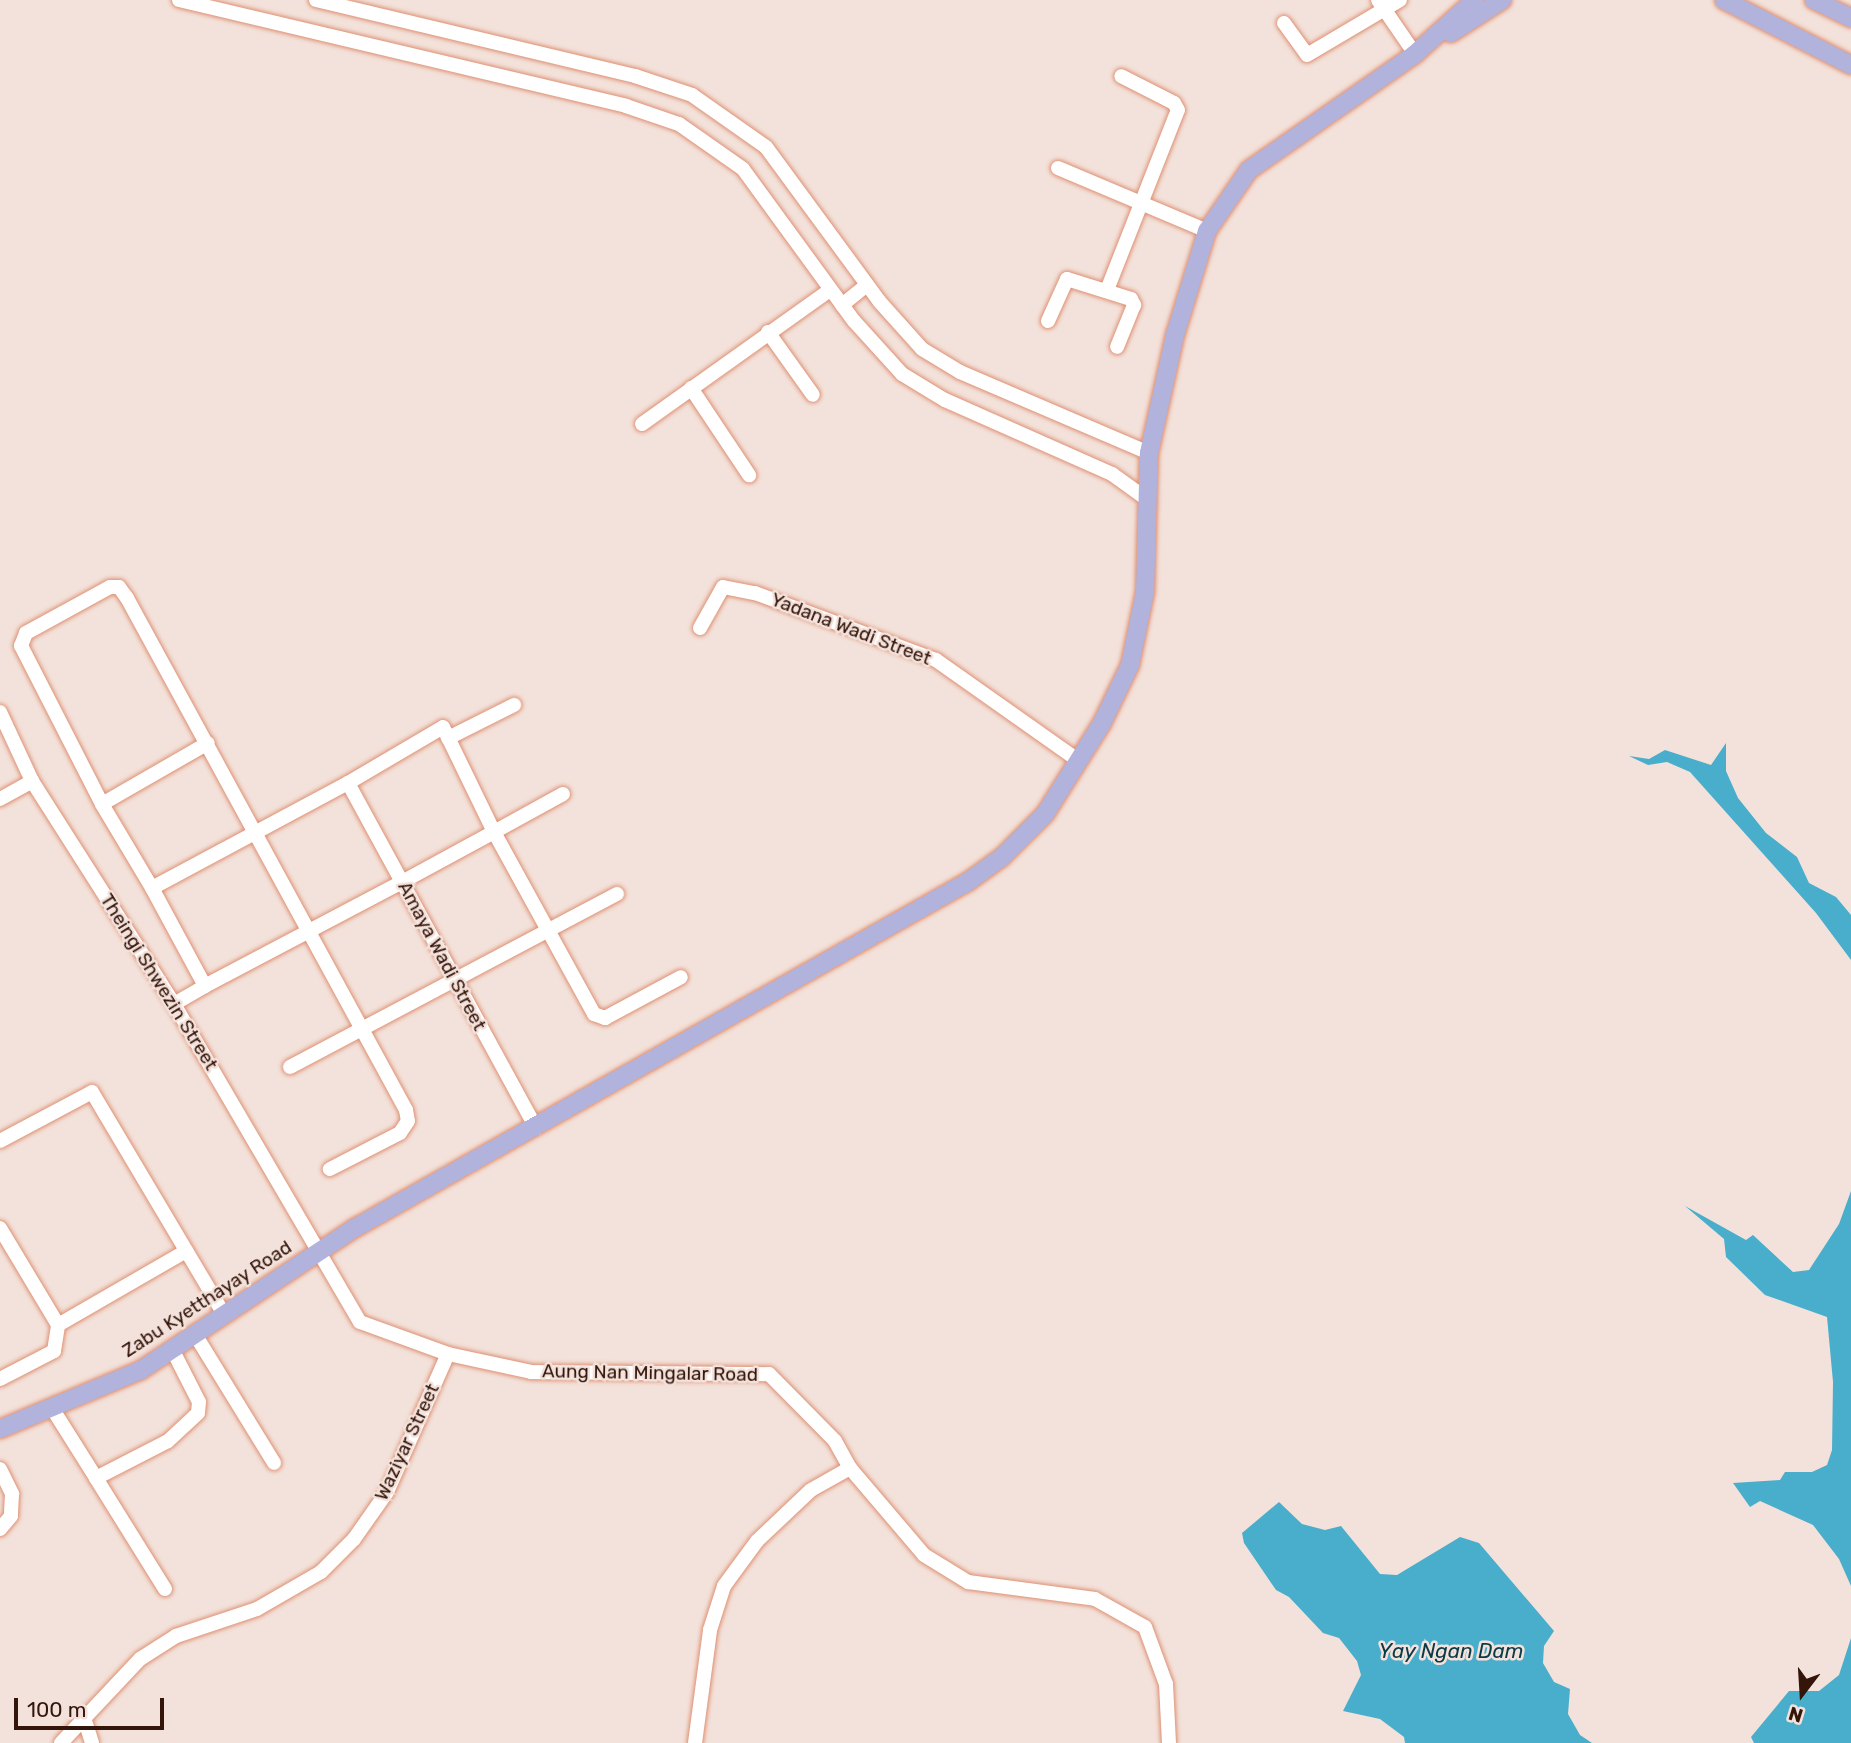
<!DOCTYPE html>
<style>
body{margin:0}
#map{position:relative;width:1851px;height:1743px;overflow:hidden;background:#f3e2db;font-family:Rubik,sans-serif}
div>[style]{position:absolute}
[style*='--x']{left:calc(var(--x)*1px);top:calc(var(--y)*1px);width:calc(var(--w)*1px);rotate:calc(var(--a)*1deg)}
.water>*{inset:0;background:#49aecc}
.roads{filter:drop-shadow(0 0 2px #de9073) drop-shadow(0 0 2px #de9073)}
.minor>*{height:14px;margin:-7px;padding:0 7px;transform-origin:7px;border-radius:7px;background:#fff}
.major>*{height:18px;margin:-9px;padding:0 9px;transform-origin:9px;border-radius:9px;background:#b2b3dd}
span{translate:-50% -50%;white-space:nowrap;text-align:center;line-height:1.15;-webkit-text-stroke:5px #f3e2db;paint-order:stroke}
.street-label{font-size:19px;color:#33150a}
.water-label{font-size:21px;color:#0b3a47;font-style:italic}
.north{position:absolute;left:1767px;top:1659px;width:70px;height:70px;-webkit-text-stroke:5px #f3e2db;paint-order:stroke;rotate:197deg;font-size:19px;font-weight:700;line-height:28px;text-align:center;color:#33150a}
.north::after{content:'';display:block;margin:auto;width:24px;height:32px;background:#33150a;clip-path:polygon(50% 0,100% 100%,50% 72%,0 100%)}
.scale{position:absolute;left:14px;top:1698px;width:150px;height:32px;box-sizing:border-box;border:4px solid #33150a;border-top:0;padding-left:9px;font-size:21px;line-height:24px;white-space:nowrap;color:#33150a;-webkit-text-stroke:5px #f3e2db;paint-order:stroke}
</style>
<div id="map">
<div class="water">
<i style="clip-path:polygon(1726px 743px,1726px 771px,1738px 798px,1766px 833px,1797px 857px,1809px 883px,1836px 897px,1851px 915px,1851px 960px,1816px 913px,1690px 772px,1667px 762px,1648px 765px,1629px 756px,1649px 759px,1665px 750px,1711px 765px)"></i>
<i style="clip-path:polygon(1851px 1191px,1851px 1586px,1839px 1559px,1813px 1525px,1760px 1501px,1750px 1507px,1733px 1483px,1780px 1480px,1785px 1472px,1812px 1472px,1827px 1465px,1832px 1450px,1833px 1382px,1827px 1317px,1765px 1295px,1726px 1257px,1724px 1239px,1685px 1206px,1746px 1240px,1753px 1235px,1793px 1272px,1809px 1270px,1839px 1224px)"></i>
<i style="clip-path:polygon(1279px 1502px,1302px 1524px,1325px 1530px,1341px 1526px,1380px 1574px,1397px 1575px,1460px 1537px,1479px 1543px,1554px 1631px,1544px 1646px,1543px 1663px,1554px 1682px,1570px 1689px,1568px 1714px,1580px 1735px,1592px 1743px,1405px 1743px,1404px 1737px,1380px 1719px,1343px 1711px,1361px 1675px,1357px 1661px,1339px 1638px,1323px 1633px,1289px 1597px,1276px 1590px,1244px 1543px,1242px 1533px)"></i>
<i style="clip-path:polygon(1851px 1638px,1851px 1743px,1754px 1743px,1751px 1737px,1789px 1691px,1819px 1691px,1839px 1675px)"></i>
</div>
<div class="roads">
<div class="minor">
<i style="--x:179;--y:0;--w:459;--a:13.3"></i>
<i style="--x:626;--y:106;--w:56;--a:18.8"></i>
<i style="--x:679;--y:124;--w:78;--a:35.1"></i>
<i style="--x:743;--y:169;--w:188;--a:53.9"></i>
<i style="--x:854;--y:321;--w:72;--a:47.8"></i>
<i style="--x:902;--y:374;--w:50;--a:31.2"></i>
<i style="--x:945;--y:400;--w:183;--a:23.9"></i>
<i style="--x:1112;--y:474;--w:44;--a:35.8"></i>
<i style="--x:316;--y:0;--w:328;--a:13.4"></i>
<i style="--x:635;--y:76;--w:60;--a:18.4"></i>
<i style="--x:692;--y:95;--w:90;--a:35.1"></i>
<i style="--x:766;--y:147;--w:191;--a:53.7"></i>
<i style="--x:879;--y:301;--w:64;--a:48.1"></i>
<i style="--x:922;--y:349;--w:44;--a:31.2"></i>
<i style="--x:960;--y:372;--w:206;--a:23.2"></i>
<i style="--x:1378;--y:0;--w:65;--a:55.6"></i>
<i style="--x:1284;--y:23;--w:39;--a:54"></i>
<i style="--x:1307;--y:55;--w:108;--a:-30.6"></i>
<i style="--x:1058;--y:168;--w:162;--a:22.9"></i>
<i style="--x:1107;--y:290;--w:193;--a:-68.5"></i>
<i style="--x:1178;--y:110;--w:8;--a:-120"></i>
<i style="--x:1174;--y:103;--w:59;--a:-153"></i>
<i style="--x:842;--y:305;--w:32;--a:-39"></i>
<i style="--x:1048;--y:321;--w:46;--a:-65.7"></i>
<i style="--x:1067;--y:279;--w:67;--a:17.4"></i>
<i style="--x:1131;--y:299;--w:7;--a:63"></i>
<i style="--x:1134;--y:305;--w:45;--a:112"></i>
<i style="--x:768;--y:332;--w:77;--a:54.5"></i>
<i style="--x:691;--y:388;--w:105;--a:56.3"></i>
<i style="--x:642;--y:424;--w:231;--a:-35.5"></i>
<i style="--x:700;--y:628;--w:47;--a:-60.7"></i>
<i style="--x:723;--y:587;--w:33;--a:11"></i>
<i style="--x:755;--y:593;--w:193;--a:20.3"></i>
<i style="--x:936;--y:660;--w:175;--a:35.2"></i>
<i style="--x:0;--y:712;--w:76;--a:65.1"></i>
<i style="--x:32;--y:781;--w:264;--a:57.5"></i>
<i style="--x:174;--y:1004;--w:368;--a:59.7"></i>
<i style="--x:360;--y:1322;--w:94;--a:20"></i>
<i style="--x:448;--y:1354;--w:85;--a:12.2"></i>
<i style="--x:531;--y:1372;--w:238;--a:0.5"></i>
<i style="--x:769;--y:1374;--w:94;--a:45.4"></i>
<i style="--x:835;--y:1441;--w:31;--a:61"></i>
<i style="--x:850;--y:1468;--w:114;--a:49.6"></i>
<i style="--x:924;--y:1555;--w:52;--a:31.5"></i>
<i style="--x:968;--y:1582;--w:128;--a:7.6"></i>
<i style="--x:1095;--y:1599;--w:57;--a:29.2"></i>
<i style="--x:1145;--y:1627;--w:61;--a:69.8"></i>
<i style="--x:1166;--y:1684;--w:59;--a:87.1"></i>
<i style="--x:448;--y:738;--w:74;--a:-26.6"></i>
<i style="--x:348;--y:783;--w:393;--a:61.4"></i>
<i style="--x:563;--y:794;--w:79;--a:151.2"></i>
<i style="--x:494;--y:832;--w:105;--a:151.5"></i>
<i style="--x:402;--y:882;--w:223;--a:152.2"></i>
<i style="--x:205;--y:986;--w:111;--a:-118.4"></i>
<i style="--x:152;--y:888;--w:222;--a:-28.2"></i>
<i style="--x:348;--y:783;--w:110;--a:-30.5"></i>
<i style="--x:443;--y:727;--w:117;--a:64.1"></i>
<i style="--x:494;--y:832;--w:208;--a:61.2"></i>
<i style="--x:594;--y:1014;--w:12;--a:20"></i>
<i style="--x:605;--y:1018;--w:86;--a:-28.3"></i>
<i style="--x:0;--y:799;--w:37;--a:-29"></i>
<i style="--x:102;--y:804;--w:122;--a:-29.9"></i>
<i style="--x:152;--y:888;--w:98;--a:-120.8"></i>
<i style="--x:102;--y:804;--w:178;--a:-117.1"></i>
<i style="--x:21;--y:646;--w:14;--a:-69"></i>
<i style="--x:26;--y:633;--w:96;--a:-28.7"></i>
<i style="--x:110;--y:587;--w:9;--a:0"></i>
<i style="--x:119;--y:587;--w:14;--a:54"></i>
<i style="--x:127;--y:598;--w:583;--a:61.41"></i>
<i style="--x:406;--y:1110;--w:11;--a:80"></i>
<i style="--x:408;--y:1121;--w:14;--a:124"></i>
<i style="--x:400;--y:1133;--w:79;--a:152.8"></i>
<i style="--x:174;--y:1004;--w:36;--a:-30"></i>
<i style="--x:290;--y:1067;--w:370;--a:-27.9"></i>
<i style="--x:0;--y:1141;--w:104;--a:-28"></i>
<i style="--x:92;--y:1092;--w:257;--a:59.3"></i>
<i style="--x:0;--y:1228;--w:113;--a:59.1"></i>
<i style="--x:196;--y:1336;--w:149;--a:58.4"></i>
<i style="--x:0;--y:1379;--w:61;--a:-27.4"></i>
<i style="--x:54;--y:1351;--w:26;--a:-81"></i>
<i style="--x:58;--y:1325;--w:148;--a:-30"></i>
<i style="--x:52;--y:1408;--w:83;--a:57.8"></i>
<i style="--x:0;--y:1469;--w:28;--a:64"></i>
<i style="--x:12;--y:1494;--w:22;--a:93"></i>
<i style="--x:11;--y:1516;--w:17;--a:130"></i>
<i style="--x:165;--y:1589;--w:131;--a:-121.9"></i>
<i style="--x:96;--y:1478;--w:81;--a:-27.2"></i>
<i style="--x:168;--y:1441;--w:41;--a:-43"></i>
<i style="--x:198;--y:1413;--w:11;--a:-85"></i>
<i style="--x:199;--y:1402;--w:57;--a:-117"></i>
<i style="--x:84;--y:1718;--w:26;--a:72"></i>
<i style="--x:61;--y:1743;--w:115;--a:-46.8"></i>
<i style="--x:140;--y:1659;--w:43;--a:-32.6"></i>
<i style="--x:176;--y:1636;--w:85;--a:-18.4"></i>
<i style="--x:257;--y:1609;--w:74;--a:-30"></i>
<i style="--x:321;--y:1572;--w:47;--a:-45"></i>
<i style="--x:354;--y:1539;--w:57;--a:-54.9"></i>
<i style="--x:387;--y:1492;--w:151;--a:-66.2"></i>
<i style="--x:695;--y:1743;--w:114;--a:-82.4"></i>
<i style="--x:710;--y:1630;--w:46;--a:-72.3"></i>
<i style="--x:724;--y:1586;--w:56;--a:-53.7"></i>
<i style="--x:757;--y:1541;--w:74;--a:-43.4"></i>
<i style="--x:811;--y:1490;--w:45;--a:-29.4"></i>
</div>
<div class="major">
<i style="--x:1724;--y:0;--w:143;--a:27.1"></i>
<i style="--x:1814;--y:0;--w:41;--a:25.9"></i>
<i style="--x:1451;--y:33;--w:61;--a:-32.9"></i>
<i style="--x:0;--y:1429;--w:153;--a:-22.7"></i>
<i style="--x:141;--y:1370;--w:257;--a:-33.6"></i>
<i style="--x:355;--y:1228;--w:705;--a:-29.47"></i>
<i style="--x:969;--y:881;--w:39;--a:-36"></i>
<i style="--x:1001;--y:858;--w:62;--a:-45"></i>
<i style="--x:1045;--y:814;--w:107;--a:-57.9"></i>
<i style="--x:1102;--y:723;--w:64;--a:-64.2"></i>
<i style="--x:1130;--y:665;--w:75;--a:-78.4"></i>
<i style="--x:1145;--y:592;--w:139;--a:-88.4"></i>
<i style="--x:1149;--y:453;--w:121;--a:-77.6"></i>
<i style="--x:1175;--y:335;--w:109;--a:-72.9"></i>
<i style="--x:1207;--y:231;--w:74;--a:-55.5"></i>
<i style="--x:1249;--y:170;--w:203;--a:-34.9"></i>
<i style="--x:1415;--y:54;--w:81;--a:-42"></i>
</div>
</div>
<div class="street-label">
<span style="left:851px;top:629px;rotate:21deg">Yadana Wadi Street</span>
<span style="left:442px;top:956px;rotate:62deg">Amaya Wadi Street</span>
<span style="left:159px;top:982px;rotate:58deg">Theingi Shwezin Street</span>
<span style="left:207px;top:1299px;rotate:-33deg">Zabu Kyetthayay Road</span>
<span style="left:650px;top:1373px;rotate:1deg">Aung Nan Mingalar Road</span>
<span style="left:407px;top:1442px;rotate:-65deg">Waziyar Street</span>
</div>
<div class="water-label">
<span style="left:1451px;top:1651px">Yay Ngan Dam</span>
</div>
<div class="north">N</div>
<div class="scale">100 m</div>
</div>
